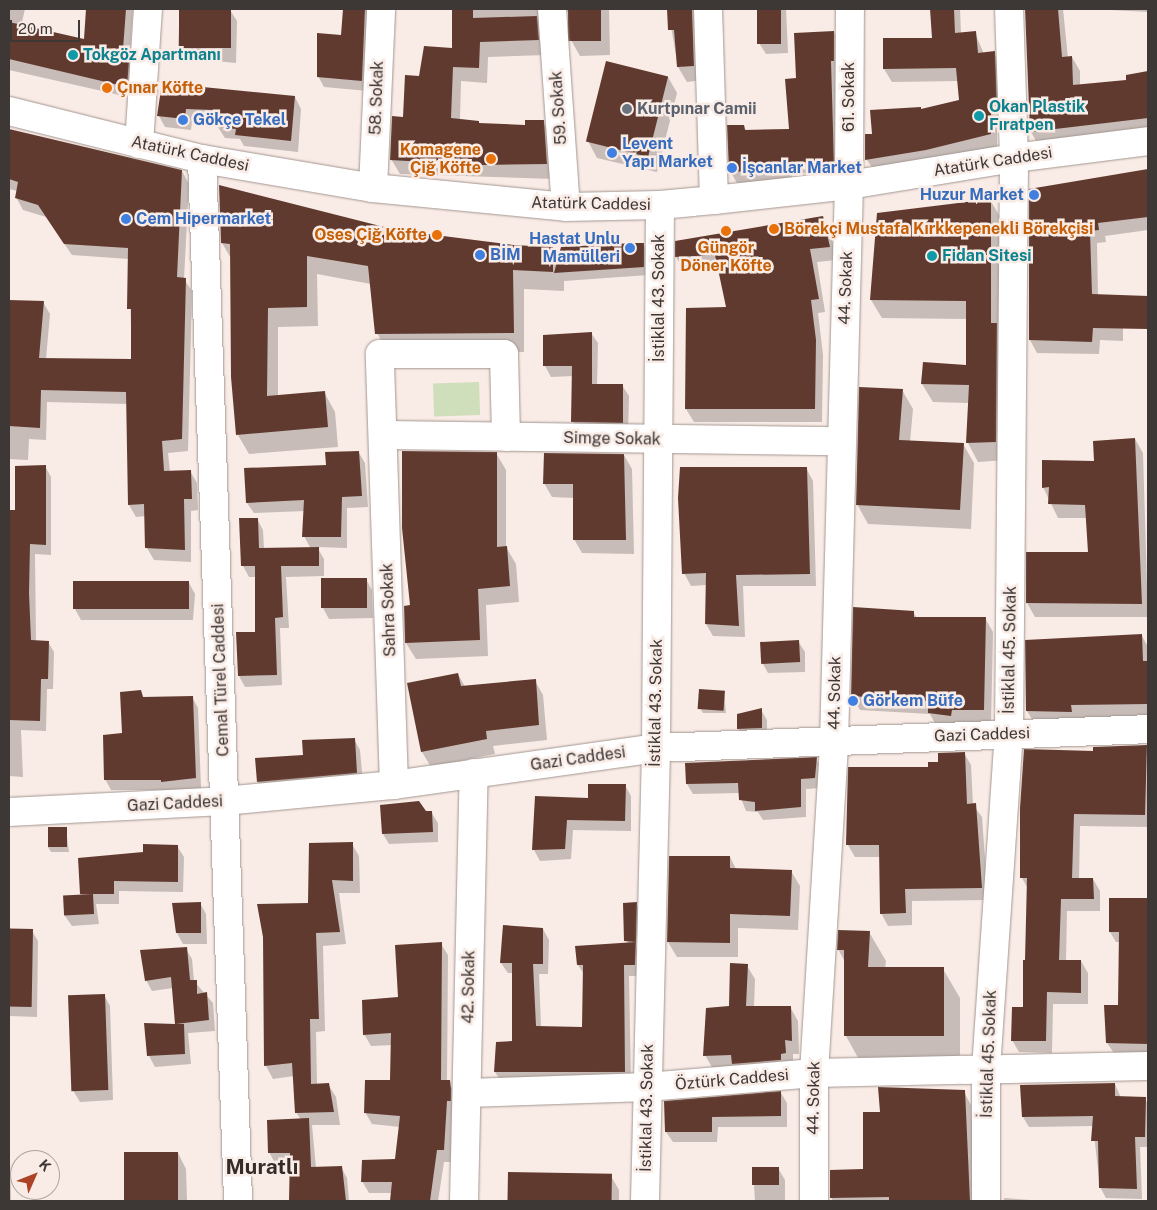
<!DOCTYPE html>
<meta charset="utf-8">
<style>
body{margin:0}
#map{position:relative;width:1157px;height:1210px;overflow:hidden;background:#f9ebe5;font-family:"Public Sans",sans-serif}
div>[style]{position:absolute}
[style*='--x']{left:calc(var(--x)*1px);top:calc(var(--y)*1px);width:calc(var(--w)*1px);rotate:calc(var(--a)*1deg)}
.green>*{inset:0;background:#cfdebb;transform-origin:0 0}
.shadow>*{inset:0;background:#0003}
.building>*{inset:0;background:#613a2f;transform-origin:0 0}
.roads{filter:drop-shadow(0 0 1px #a39691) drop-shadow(0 0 1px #a39691)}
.minor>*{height:28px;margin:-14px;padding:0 14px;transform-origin:14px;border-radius:14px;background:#fff}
.tertiary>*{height:28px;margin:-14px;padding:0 14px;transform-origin:14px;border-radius:14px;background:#fff}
.primary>*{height:28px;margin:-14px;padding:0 14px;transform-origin:14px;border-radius:14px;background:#fff}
.dots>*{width:14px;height:14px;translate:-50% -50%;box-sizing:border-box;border:2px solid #f9ebe5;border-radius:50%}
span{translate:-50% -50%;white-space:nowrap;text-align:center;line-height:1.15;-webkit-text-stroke:5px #f9ebe5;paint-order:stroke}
.culture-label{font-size:16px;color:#0d838f;font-weight:700}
.left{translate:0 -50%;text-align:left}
.food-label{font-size:16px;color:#c56008;font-weight:700}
.right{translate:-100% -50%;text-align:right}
.street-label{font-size:16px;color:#3d3735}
.worship-label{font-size:16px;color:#5b616d;font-weight:700}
.shop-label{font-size:16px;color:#366cbe;font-weight:700}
.district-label{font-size:21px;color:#352b27;font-weight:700}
.frame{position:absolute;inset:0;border:10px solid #3d3735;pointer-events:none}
.north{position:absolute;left:10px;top:1150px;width:50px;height:50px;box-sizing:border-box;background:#f9ebe5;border:1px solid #aea39f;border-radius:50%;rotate:46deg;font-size:14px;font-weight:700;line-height:20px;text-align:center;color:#3d3735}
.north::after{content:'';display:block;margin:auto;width:18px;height:22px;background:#ac4325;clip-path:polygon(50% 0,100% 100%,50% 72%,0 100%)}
.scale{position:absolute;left:10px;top:20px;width:70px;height:22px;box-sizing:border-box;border:2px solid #3d3735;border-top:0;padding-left:6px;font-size:15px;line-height:18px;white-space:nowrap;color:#3d3735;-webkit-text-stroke:4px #f9ebe5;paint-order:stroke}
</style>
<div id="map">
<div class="green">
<i style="left:479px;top:382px;width:33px;height:46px;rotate:88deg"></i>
</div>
<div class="shadow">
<i style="clip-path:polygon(9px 9px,25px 9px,21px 26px,85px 40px,87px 9px,133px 9px,130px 53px,136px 63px,133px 98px,9px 70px)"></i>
<i style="clip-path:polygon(180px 9px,230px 10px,237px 21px,236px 63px,184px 58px,178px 47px)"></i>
<i style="clip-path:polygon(344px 9px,377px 9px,368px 91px,324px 87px,318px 76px,342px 36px)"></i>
<i style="clip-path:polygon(423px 9px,559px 9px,546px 55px,488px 57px,487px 83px,461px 81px,460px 120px,480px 125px,527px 127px,543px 122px,552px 137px,555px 179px,400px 174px,391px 159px,420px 77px,454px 49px,453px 10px)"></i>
<i style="clip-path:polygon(561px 9px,609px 9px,610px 55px,580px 56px,571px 40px,568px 12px)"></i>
<i style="clip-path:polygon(668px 9px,700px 9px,702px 80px,687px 82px,678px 67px)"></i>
<i style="clip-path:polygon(758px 9px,786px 9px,788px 53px,766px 54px,759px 43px)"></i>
<i style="clip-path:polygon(931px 9px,960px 9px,961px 34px,975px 33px,984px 54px,994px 53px,1001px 65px,1003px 118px,997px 118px,997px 147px,875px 172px,867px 160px,866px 135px,873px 135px,922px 110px,961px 100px,959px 81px,892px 82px,884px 69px,884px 40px,934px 39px)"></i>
<i style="clip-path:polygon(1026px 9px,1063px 9px,1068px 58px,1072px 57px,1080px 71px,1080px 86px,1127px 81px,1127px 76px,1148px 72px,1148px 133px,1039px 146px,1031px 132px)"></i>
<i style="clip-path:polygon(1109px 9px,1148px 9px,1148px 12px,1110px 10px)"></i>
<i style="clip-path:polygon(834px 32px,840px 44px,839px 174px,792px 173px,792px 180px,737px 183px,730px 171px,744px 126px,747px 132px,790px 130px,797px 79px)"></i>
<i style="clip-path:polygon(668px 77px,677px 93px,657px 172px,597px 158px,588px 141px)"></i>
<i style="clip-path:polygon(163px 84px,295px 97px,301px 109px,298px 152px,244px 146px,240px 139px,225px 138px,214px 121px,192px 121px,191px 130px,165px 127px,159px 116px)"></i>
<i style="clip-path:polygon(9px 130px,182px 171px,189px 184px,184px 279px,192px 291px,188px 451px,168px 453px,170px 472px,190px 471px,197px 483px,198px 510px,191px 511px,191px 562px,154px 560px,147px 548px,146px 516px,136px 517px,129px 505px,128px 404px,47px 402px,46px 440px,29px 439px,28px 460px,9px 459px,9px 301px,43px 302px,50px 314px,46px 359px,132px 360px,129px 259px,72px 255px,46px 217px,23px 210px,16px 197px,18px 191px,9px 189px)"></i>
<i style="clip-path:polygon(1148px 172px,1148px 230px,1105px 236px,1106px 242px,1097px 243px,1098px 296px,1123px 309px,1123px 341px,1100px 340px,1099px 354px,1037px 353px,1030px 340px,1031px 190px)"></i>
<i style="clip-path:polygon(990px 200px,1001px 218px,1006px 460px,978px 462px,968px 443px,969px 403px,933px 402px,922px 384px,924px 363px,967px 367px,967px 319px,882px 318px,871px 300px)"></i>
<i style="clip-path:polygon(823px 217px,830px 231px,836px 260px,817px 262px,825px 312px,818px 313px,823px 355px,822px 422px,694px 422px,686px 409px,728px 308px,720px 268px,684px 270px,676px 257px)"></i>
<i style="clip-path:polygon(396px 231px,513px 246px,552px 248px,559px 259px,643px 244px,649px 253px,648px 275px,564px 281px,564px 291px,524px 289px,524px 352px,388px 353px,377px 333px,371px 284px,317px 274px,318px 326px,278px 327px,278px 396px,324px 392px,335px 412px,338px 447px,249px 454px,238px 435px,232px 260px,222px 243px)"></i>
<i style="clip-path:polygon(591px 333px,598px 343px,597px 385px,622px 385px,629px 396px,628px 433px,579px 432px,573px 422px,573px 376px,551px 377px,545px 366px)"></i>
<i style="clip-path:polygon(902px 390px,913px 409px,910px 442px,963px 444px,974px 463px,971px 529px,868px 524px,857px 504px)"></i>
<i style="clip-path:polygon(1135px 439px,1143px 453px,1148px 617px,1035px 617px,1027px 603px,1027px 553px,1089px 553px,1087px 518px,1058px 518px,1043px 487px)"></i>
<i style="clip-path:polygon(359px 453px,365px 463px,368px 507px,347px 508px,347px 548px,317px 547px,324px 559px,324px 576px,286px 577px,289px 628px,280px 628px,282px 685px,245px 687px,239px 676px,256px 634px,256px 577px,249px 577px,243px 566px,257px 519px,263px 530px,264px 550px,311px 549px,304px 536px,305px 511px,254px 513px,247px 503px)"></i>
<i style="clip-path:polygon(496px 453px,506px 470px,506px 547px,516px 564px,519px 602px,486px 605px,488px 656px,416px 659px,406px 643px,412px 607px)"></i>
<i style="clip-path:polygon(624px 455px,632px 469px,634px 554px,582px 553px,574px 539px,574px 498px,552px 497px,544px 483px)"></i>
<i style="clip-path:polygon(45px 466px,51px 477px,51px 555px,35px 554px,36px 641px,48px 642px,54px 652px,53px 689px,47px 689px,46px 731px,21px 730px,23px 777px,9px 776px,9px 512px,16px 512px)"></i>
<i style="clip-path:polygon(806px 468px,813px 481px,816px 586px,743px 586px,745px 637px,713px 636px,706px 624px,707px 585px,691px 586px,684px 573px)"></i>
<i style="clip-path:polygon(366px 579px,372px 590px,373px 618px,329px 619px,323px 608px)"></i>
<i style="clip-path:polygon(189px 583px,195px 594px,193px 620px,81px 620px,75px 609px)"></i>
<i style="clip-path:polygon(854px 609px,913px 612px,917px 618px,985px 618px,993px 632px,991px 724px,937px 727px,930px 714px,860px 710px,852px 696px)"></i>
<i style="clip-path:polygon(1142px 636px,1148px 647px,1148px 719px,1036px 726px,1027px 711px)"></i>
<i style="clip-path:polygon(798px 641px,805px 652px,805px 672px,768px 673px,762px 662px)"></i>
<i style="clip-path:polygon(458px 674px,465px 687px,535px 681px,543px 695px,547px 740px,493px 746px,495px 754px,431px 767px,422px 752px,408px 684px)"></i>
<i style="clip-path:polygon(140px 691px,144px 698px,192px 697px,198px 708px,201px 788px,168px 793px,167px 790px,111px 790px,105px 779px)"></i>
<i style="clip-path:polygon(724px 692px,726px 713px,703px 713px,700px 708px)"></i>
<i style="clip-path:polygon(761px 710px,767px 720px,767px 739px,744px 740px,738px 729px)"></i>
<i style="clip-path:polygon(354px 739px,360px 750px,363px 783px,264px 792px,258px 782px,304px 756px)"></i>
<i style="clip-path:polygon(1146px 746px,1148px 827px,1080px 826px,1079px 879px,1093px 879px,1100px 891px,1100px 911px,1067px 911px,1066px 961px,1081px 961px,1088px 973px,1088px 1004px,1053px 1004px,1052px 1053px,1019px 1052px,1012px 1040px,1024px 1009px,1027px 961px,1028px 889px,1022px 878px,1095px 753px)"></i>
<i style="clip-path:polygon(964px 753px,971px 765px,973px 805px,982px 817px,988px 900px,912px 901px,912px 925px,888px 926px,881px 913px,880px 857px,855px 857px,848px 845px,930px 768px)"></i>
<i style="clip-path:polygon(816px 759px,822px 769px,821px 788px,806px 789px,806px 817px,763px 820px,758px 812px,746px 811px,739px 793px,693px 794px,687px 784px)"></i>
<i style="clip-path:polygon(625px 785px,631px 796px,631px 831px,573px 830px,571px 859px,540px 861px,534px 850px,589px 799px)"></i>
<i style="clip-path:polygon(426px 812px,431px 812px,438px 823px,438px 842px,389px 844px,383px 834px)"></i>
<i style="clip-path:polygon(66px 829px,69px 852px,51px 852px,48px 847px)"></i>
<i style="clip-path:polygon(352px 844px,359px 856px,360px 893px,339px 893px,346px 944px,323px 946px,325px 1031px,316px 1032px,317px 1084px,328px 1084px,336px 1097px,340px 1125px,312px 1125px,316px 1168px,341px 1167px,347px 1178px,349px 1201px,290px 1201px,291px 1163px,275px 1163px,269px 1152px,301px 1120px,296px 1112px,294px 1076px,273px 1079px,266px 1066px,264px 937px,309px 904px)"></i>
<i style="clip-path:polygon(177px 846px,184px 857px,183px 892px,119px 891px,119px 904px,96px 904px,99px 924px,72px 926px,65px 916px,81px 894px)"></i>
<i style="clip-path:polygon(730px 857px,736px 869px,791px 871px,800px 886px,798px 930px,738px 928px,738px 957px,677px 957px,668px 942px)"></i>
<i style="clip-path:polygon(1111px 899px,1148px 900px,1148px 1054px,1114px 1053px,1107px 1043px,1120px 1007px,1120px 942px,1116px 942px,1110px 932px)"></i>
<i style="clip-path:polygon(200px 903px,206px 914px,207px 944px,183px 944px,177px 933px)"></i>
<i style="clip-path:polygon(636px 904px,639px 909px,636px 946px,641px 954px,641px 976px,629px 976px,631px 1082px,502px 1083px,495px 1072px,513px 1042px,514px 973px,508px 973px,501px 963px,543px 929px,549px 940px,548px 974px,539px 974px,541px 1027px,584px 1028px,584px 974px,578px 965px,627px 944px)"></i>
<i style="clip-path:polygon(9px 931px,32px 931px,38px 941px,37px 1017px,9px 1016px)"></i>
<i style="clip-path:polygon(869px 932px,886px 961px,885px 969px,943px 969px,960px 998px,960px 1064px,862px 1065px,846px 1036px,845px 962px,838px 949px)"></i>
<i style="clip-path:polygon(441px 944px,448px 955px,447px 1082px,456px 1093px,451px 1162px,444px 1162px,438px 1201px,391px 1201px,392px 1193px,369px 1193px,362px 1181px,396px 1160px,400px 1127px,372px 1124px,365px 1112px,391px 1081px,392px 1045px,371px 1046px,364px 1034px,399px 999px)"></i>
<i style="clip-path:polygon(186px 949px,192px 959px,194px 981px,213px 1003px,215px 1031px,188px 1033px,191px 1064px,155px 1067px,149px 1056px,177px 1025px,173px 988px,152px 991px,146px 980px)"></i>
<i style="clip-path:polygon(747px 966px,755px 979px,754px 1007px,790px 1007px,798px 1021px,799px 1054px,793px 1054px,793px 1067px,713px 1069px,705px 1055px,731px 1008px)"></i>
<i style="clip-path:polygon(104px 995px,110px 1006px,113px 1100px,80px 1102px,74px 1092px)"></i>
<i style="clip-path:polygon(1115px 1084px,1121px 1098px,1145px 1099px,1148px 1104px,1148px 1147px,1140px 1147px,1142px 1199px,1106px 1198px,1100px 1187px,1093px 1126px,1029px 1127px,1023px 1117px)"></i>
<i style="clip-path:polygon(964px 1092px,971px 1105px,976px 1201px,833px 1201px,831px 1197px,864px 1170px,881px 1113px)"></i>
<i style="clip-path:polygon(781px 1093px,787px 1103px,787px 1127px,718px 1127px,717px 1142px,673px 1142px,666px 1132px)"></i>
<i style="clip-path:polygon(9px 1116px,11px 1201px,9px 1201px)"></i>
<i style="clip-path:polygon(125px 1153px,178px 1153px,186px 1169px,187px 1201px,126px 1201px)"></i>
<i style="clip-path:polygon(778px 1168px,785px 1180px,785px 1201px,755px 1201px,753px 1169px)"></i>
<i style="clip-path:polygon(510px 1174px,611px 1176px,619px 1190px,619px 1201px,509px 1201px)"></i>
<i style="clip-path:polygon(1004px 1198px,1045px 1201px,1004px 1201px)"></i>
</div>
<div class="building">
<i style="clip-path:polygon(86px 9px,126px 9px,123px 49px,130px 50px,127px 87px,9px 59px,9px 22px,84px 39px)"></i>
<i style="left:179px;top:9px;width:52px;height:39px"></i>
<i style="clip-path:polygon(343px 9px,365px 9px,362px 81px,317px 77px,317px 33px,341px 35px)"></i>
<i style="clip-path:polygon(452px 9px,473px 9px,473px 18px,537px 16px,539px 40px,480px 42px,479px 68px,453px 67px,451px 118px,479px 121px,479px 123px,525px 125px,525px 120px,544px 120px,547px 164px,480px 165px,390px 160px,392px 116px,403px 117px,405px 75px,419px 76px,424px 46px,452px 48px)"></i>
<i style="left:568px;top:9px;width:33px;height:32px"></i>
<i style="clip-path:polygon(667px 9px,692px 9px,694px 66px,677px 67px,674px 30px,668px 30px)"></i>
<i style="left:757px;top:9px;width:24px;height:35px"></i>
<i style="clip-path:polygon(930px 9px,954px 9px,955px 33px,976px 31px,978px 53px,995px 51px,997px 106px,991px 106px,991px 134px,926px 150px,865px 160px,865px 134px,872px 134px,870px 110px,921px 107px,921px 109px,959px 100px,956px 68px,883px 69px,883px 38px,932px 38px)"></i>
<i style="clip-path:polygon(1025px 9px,1058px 9px,1062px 57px,1072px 56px,1073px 85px,1126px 80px,1126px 75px,1148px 71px,1148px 118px,1030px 132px)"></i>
<i style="clip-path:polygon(834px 31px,834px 61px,831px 61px,834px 163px,786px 162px,787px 169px,729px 172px,727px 125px,744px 125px,745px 130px,789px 129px,785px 79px,796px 78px,794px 33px)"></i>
<i style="left:606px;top:61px;width:64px;height:83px;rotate:14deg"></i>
<i style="clip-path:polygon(162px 83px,295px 96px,291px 141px,235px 135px,236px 129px,217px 127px,217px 123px,213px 123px,213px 110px,186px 109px,185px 119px,157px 116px)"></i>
<i style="clip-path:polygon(9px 129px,182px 170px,177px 277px,186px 278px,182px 439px,162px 441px,164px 471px,191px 470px,192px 499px,184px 499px,185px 550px,145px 548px,144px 504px,128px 505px,126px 392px,41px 390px,40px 428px,9px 426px,9px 300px,44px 301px,39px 358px,131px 359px,131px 309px,127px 309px,128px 248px,64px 244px,38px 205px,15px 198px,18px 182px,9px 179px)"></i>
<i style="clip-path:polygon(1148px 169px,1148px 217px,1098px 223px,1099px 230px,1090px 231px,1092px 294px,1148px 296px,1148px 329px,1093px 328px,1092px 342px,1029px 340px,1029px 189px)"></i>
<i style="clip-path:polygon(219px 185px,396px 230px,513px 245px,553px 247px,553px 272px,513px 270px,514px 333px,375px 334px,368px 266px,307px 256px,307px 307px,268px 308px,267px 396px,325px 391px,328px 427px,236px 435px,231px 377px,230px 244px,221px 243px)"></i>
<i style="clip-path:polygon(991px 199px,991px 323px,997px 323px,996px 442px,966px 443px,969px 385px,921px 384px,923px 362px,966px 365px,966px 301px,870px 300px,877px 213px)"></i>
<i style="clip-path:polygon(823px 216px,830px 247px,810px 249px,819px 299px,811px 300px,816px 340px,815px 409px,685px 409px,686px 308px,726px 307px,715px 255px,675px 257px,675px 241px)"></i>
<i style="clip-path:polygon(634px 243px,644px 243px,644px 267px,554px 273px,561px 247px)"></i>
<i style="clip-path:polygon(592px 332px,592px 384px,623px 384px,623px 423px,571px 422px,572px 366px,543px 366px,543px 335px)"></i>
<i style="clip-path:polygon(859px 387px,903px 389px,899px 440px,964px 443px,960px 510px,856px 505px)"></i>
<i style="clip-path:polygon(1135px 438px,1142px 604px,1026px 603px,1026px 552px,1088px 552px,1085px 505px,1048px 504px,1049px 487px,1042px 488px,1042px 460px,1094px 461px,1093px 441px)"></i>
<i style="clip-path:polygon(359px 451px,362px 496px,342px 497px,341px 537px,302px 537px,304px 500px,246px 503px,244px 468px,326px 465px,325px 452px)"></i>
<i style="clip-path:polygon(402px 451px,497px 452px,497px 547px,507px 546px,510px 586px,478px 589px,480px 640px,405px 643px,404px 606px,410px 605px,402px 528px)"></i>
<i style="clip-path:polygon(544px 453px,624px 454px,626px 540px,573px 540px,573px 484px,543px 484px)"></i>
<i style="clip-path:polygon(46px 465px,46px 545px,30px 544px,29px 593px,31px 640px,49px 641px,48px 679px,41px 679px,40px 721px,9px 720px,9px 510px,15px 510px,15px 466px)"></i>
<i style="clip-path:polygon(680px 467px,807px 467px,810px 574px,736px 575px,739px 626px,705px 624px,706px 573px,682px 574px,678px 498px)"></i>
<i style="clip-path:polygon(239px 518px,258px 518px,259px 548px,319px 547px,319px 566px,281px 566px,283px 617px,275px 618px,277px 675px,238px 676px,236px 632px,255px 632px,255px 566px,241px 566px)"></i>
<i style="left:321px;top:578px;width:46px;height:30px"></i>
<i style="left:73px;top:581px;width:116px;height:28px"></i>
<i style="clip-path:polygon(853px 607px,914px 611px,914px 617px,986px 617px,984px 710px,952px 710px,951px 716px,928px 713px,928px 701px,851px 696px)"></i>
<i style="clip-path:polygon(1142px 634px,1143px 661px,1148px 661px,1148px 704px,1071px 705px,1072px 712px,1026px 711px,1025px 640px)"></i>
<i style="left:799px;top:640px;width:22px;height:39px;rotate:87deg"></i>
<i style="clip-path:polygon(458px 673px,461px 686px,536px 679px,539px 725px,486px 731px,487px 739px,421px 752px,407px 683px)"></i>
<i style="left:699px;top:689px;width:26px;height:20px;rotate:4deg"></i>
<i style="clip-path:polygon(141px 690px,143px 697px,193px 696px,196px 778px,161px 782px,161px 780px,104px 780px,103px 735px,122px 733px,120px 692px)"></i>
<i style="clip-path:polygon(762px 708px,762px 728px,737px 729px,737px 714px)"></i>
<i style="clip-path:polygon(355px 738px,357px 773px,257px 782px,255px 758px,303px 755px,302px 740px)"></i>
<i style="clip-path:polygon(1147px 745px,1145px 815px,1074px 814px,1072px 878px,1093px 878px,1094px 899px,1061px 899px,1059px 960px,1081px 960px,1081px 993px,1047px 992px,1046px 1041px,1011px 1041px,1012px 1007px,1023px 1007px,1023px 960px,1025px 960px,1027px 878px,1020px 878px,1020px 808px,1024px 749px,1093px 751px,1093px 747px)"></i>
<i style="clip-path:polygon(965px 752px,967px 804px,976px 803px,982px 888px,905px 889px,906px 913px,880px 914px,879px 845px,846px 845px,848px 767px,928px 767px,928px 762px,938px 762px,938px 753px)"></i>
<i style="clip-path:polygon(817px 757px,815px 778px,801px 779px,801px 807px,755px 811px,755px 802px,739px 800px,738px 783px,686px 784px,685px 763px)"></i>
<i style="clip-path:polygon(588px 784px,626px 784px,625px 821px,567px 820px,565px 849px,532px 850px,535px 796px,588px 798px)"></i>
<i style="clip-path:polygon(419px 801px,426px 811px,432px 811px,433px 832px,382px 834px,380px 805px)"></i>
<i style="left:48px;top:827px;width:19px;height:20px"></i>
<i style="clip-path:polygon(353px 842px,353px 881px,332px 880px,340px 932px,316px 933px,319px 1019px,310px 1019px,311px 1084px,329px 1083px,334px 1112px,295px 1113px,292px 1063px,264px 1066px,263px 937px,257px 904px,308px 903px,309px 843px)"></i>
<i style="clip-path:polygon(143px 844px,178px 845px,178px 882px,114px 881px,114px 894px,80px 894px,78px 858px,143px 852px)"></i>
<i style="clip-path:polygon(669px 856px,730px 856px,730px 868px,792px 870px,790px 916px,730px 914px,730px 943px,667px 942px)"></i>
<i style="left:93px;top:894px;width:20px;height:30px;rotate:87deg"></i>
<i style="clip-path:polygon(1109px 898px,1148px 898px,1148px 1044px,1106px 1043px,1104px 1005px,1118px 1005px,1119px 932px,1109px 932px)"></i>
<i style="clip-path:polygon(201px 902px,201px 933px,176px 933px,172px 903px)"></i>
<i style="clip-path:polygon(637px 902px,636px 942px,624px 941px,623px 903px)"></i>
<i style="clip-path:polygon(503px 925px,543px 928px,543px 964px,533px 964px,536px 1026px,582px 1027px,583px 965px,577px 965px,575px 946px,636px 942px,635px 965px,624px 965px,625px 1072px,494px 1072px,496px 1042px,512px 1041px,512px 963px,500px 963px)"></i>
<i style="left:33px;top:929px;width:78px;height:24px;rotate:91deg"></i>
<i style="clip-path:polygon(838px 930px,870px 931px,868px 967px,944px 967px,944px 1036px,844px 1036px,844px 950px,837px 950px)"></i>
<i style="clip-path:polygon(442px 942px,441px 1080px,450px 1080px,451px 1088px,451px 1101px,447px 1101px,444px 1150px,437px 1150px,430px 1201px,390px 1201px,392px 1182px,361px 1182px,362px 1160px,395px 1159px,400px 1116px,364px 1113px,365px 1080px,390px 1080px,391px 1033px,363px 1035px,362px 1000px,398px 997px,395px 945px)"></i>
<i style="clip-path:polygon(187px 947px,190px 980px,197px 980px,197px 994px,207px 992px,209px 1020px,176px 1024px,184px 1024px,185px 1054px,147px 1056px,144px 1023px,175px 1024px,171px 977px,145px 981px,140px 950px)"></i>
<i style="clip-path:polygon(730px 963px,748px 964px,746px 1006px,791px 1006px,792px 1041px,785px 1040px,786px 1053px,781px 1054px,781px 1060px,732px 1064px,731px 1055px,703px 1056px,706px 1008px,729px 1006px)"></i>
<i style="left:105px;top:994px;width:96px;height:37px;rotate:88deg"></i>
<i style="clip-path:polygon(1115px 1083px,1115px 1096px,1146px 1097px,1145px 1137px,1135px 1137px,1137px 1189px,1099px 1188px,1098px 1141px,1091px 1141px,1093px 1116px,1022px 1117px,1020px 1085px)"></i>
<i style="clip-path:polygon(878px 1087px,965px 1090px,970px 1201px,889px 1201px,889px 1197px,830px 1198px,830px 1170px,863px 1169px,863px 1112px,880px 1112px)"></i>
<i style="clip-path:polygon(781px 1091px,781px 1116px,712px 1117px,712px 1132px,665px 1132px,664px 1101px)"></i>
<i style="clip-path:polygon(309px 1118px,311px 1167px,342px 1166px,346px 1201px,289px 1201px,290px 1153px,268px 1153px,267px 1120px)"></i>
<i style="left:124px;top:1152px;width:54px;height:49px"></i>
<i style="left:779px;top:1167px;width:18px;height:27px;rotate:90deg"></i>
<i style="left:508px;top:1172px;width:104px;height:29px;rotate:1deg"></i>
</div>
<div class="roads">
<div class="minor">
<i style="--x:552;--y:9;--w:198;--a:86"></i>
<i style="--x:708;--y:9;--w:191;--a:88.2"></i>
<i style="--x:139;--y:144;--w:135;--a:-86.2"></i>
<i style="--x:373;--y:188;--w:179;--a:-87.4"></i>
<i style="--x:383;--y:435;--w:458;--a:0.8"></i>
<i style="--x:394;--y:785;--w:431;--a:-91.9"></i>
<i style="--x:380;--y:354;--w:124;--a:0"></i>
<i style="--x:504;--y:354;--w:83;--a:88.6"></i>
<i style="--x:467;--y:1093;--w:180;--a:-1.9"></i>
<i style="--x:647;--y:1087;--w:168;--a:-4.8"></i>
<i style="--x:814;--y:1073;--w:334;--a:-1.2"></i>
<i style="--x:464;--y:1201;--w:428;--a:-88.7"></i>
<i style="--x:645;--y:1201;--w:453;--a:-88.6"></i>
<i style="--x:656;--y:748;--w:543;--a:-89.58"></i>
<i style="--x:814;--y:1201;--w:128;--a:-90"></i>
<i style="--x:814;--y:1073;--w:332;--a:-86.5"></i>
<i style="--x:834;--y:742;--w:557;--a:-88.46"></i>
<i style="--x:849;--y:185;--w:176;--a:-89.7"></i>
<i style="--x:986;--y:1201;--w:132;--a:-90"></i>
<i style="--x:986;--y:1069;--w:336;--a:-86.1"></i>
<i style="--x:1009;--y:734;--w:576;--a:-89.5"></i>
<i style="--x:1014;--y:158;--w:149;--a:-91.9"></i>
</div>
<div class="tertiary">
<i style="--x:202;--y:159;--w:1043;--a:88.02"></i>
<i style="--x:9;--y:812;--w:215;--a:-2.9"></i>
<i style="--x:224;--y:801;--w:171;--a:-5.4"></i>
<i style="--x:394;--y:785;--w:265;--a:-8"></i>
<i style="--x:656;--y:748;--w:492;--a:-2.2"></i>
</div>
<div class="primary">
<i style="--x:9;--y:111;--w:199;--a:14"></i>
<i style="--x:202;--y:159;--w:173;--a:9.6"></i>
<i style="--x:373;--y:188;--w:194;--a:5.6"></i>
<i style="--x:566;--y:207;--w:94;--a:-1.2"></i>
<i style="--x:660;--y:205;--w:54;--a:-5.3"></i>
<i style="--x:714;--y:200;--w:136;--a:-6.3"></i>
<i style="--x:849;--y:185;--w:167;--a:-9.3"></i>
<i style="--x:1014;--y:158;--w:135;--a:-7.2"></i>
</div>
</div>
<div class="dots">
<i style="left:73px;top:55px;background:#0f9aa8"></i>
<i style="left:107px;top:88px;background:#e8710a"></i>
<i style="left:627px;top:109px;background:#6b7280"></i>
<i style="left:979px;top:116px;background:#0f9aa8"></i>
<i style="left:183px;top:120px;background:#3f7fe0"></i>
<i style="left:612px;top:153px;background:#3f7fe0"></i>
<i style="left:491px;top:159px;background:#e8710a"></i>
<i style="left:732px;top:168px;background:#3f7fe0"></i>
<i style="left:1034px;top:195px;background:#3f7fe0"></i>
<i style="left:126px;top:219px;background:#3f7fe0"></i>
<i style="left:774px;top:229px;background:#e8710a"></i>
<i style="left:726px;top:231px;background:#e8710a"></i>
<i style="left:437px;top:235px;background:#e8710a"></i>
<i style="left:630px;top:248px;background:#3f7fe0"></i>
<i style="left:480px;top:255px;background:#3f7fe0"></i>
<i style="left:932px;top:256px;background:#0f9aa8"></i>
<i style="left:853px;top:701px;background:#3f7fe0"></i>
</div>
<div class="culture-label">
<span class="left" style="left:83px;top:55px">Tokgöz Apartmanı</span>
<span class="left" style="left:989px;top:116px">Okan Plastik<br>Fıratpen</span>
<span class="left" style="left:942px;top:256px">Fidan Sitesi</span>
</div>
<div class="food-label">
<span class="left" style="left:117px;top:88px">Çınar Köfte</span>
<span class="right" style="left:481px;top:159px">Komagene<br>Çiğ Köfte</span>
<span class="left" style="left:784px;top:229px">Börekçi Mustafa Kırkkepenekli Börekçisi</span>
<span class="right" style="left:427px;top:235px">Oses Çiğ Köfte</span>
<span style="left:726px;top:257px">Güngör<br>Döner Köfte</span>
</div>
<div class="street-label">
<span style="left:849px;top:97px;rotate:-90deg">61. Sokak</span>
<span style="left:377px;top:98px;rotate:-88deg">58. Sokak</span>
<span style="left:559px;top:108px;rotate:-94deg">59. Sokak</span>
<span style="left:190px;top:154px;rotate:12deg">Atatürk Caddesi</span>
<span style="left:993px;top:162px;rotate:-9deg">Atatürk Caddesi</span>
<span style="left:591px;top:204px;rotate:1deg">Atatürk Caddesi</span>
<span style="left:846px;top:288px;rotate:-88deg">44. Sokak</span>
<span style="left:659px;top:298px;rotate:-90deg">İstiklal 43. Sokak</span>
<span style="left:612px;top:439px;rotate:1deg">Simge Sokak</span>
<span style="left:389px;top:610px;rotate:-92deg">Sahra Sokak</span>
<span style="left:1010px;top:650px;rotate:-89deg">İstiklal 45. Sokak</span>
<span style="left:221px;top:680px;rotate:-92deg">Cemal Türel Caddesi</span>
<span style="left:835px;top:693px;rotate:-89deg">44. Sokak</span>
<span style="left:656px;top:703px;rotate:-89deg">İstiklal 43. Sokak</span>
<span style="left:982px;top:735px;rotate:-2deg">Gazi Caddesi</span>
<span style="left:578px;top:759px;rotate:-8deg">Gazi Caddesi</span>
<span style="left:175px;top:804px;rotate:-3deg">Gazi Caddesi</span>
<span style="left:469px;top:987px;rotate:-89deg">42. Sokak</span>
<span style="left:989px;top:1054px;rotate:-88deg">İstiklal 45. Sokak</span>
<span style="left:732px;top:1080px;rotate:-5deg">Öztürk Caddesi</span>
<span style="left:814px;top:1098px;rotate:-89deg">44. Sokak</span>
<span style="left:647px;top:1108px;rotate:-89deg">İstiklal 43. Sokak</span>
</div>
<div class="worship-label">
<span class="left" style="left:637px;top:109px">Kurtpınar Camii</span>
</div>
<div class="shop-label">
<span class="left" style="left:193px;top:120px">Gökçe Tekel</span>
<span class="left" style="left:622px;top:153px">Levent<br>Yapı Market</span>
<span class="left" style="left:742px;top:168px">İşcanlar Market</span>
<span class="right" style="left:1024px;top:195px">Huzur Market</span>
<span class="left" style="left:136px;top:219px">Cem Hipermarket</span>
<span class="right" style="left:620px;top:248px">Hastat Unlu<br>Mamülleri</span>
<span class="left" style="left:490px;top:255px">BİM</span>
<span class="left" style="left:863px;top:701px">Görkem Büfe</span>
</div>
<div class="district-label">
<span style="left:262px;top:1167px">Muratlı</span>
</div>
<div class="frame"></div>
<div class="north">K</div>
<div class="scale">20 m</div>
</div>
